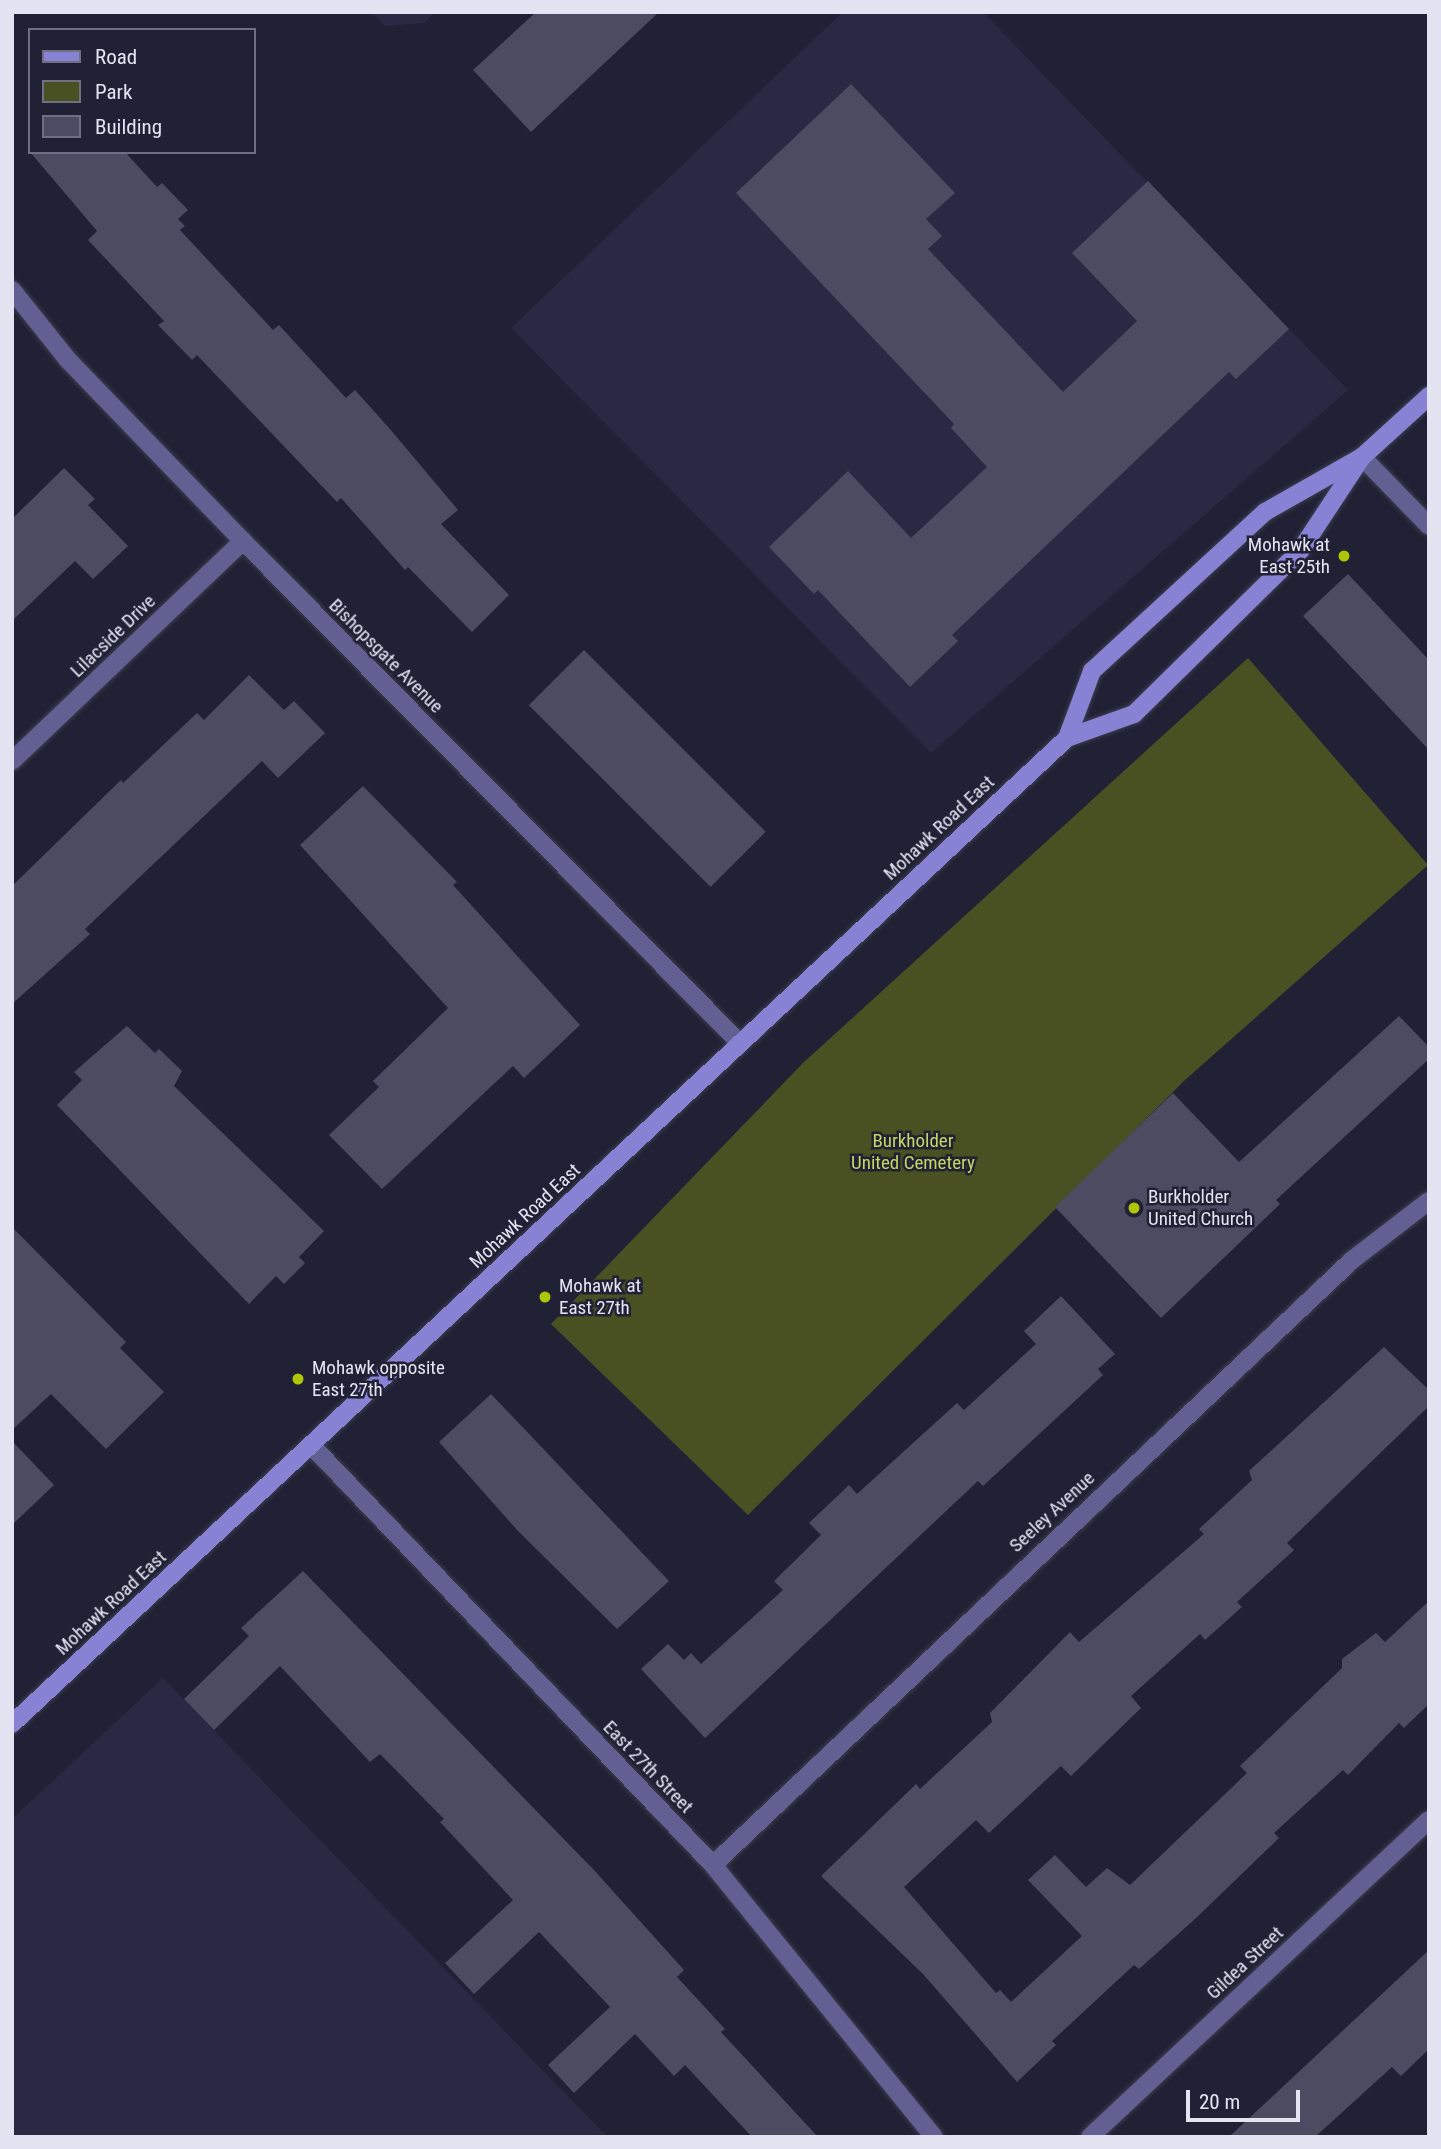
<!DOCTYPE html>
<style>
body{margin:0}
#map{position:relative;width:1441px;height:2149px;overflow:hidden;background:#212135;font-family:"Roboto Condensed",sans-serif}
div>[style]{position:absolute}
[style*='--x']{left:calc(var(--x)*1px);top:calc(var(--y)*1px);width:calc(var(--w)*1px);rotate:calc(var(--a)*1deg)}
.built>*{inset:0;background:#2a2943}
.green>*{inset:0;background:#495122}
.building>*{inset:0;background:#4b4b61;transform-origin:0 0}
.roads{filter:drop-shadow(0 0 2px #3c3c4f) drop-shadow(0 0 2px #3c3c4f)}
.street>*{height:18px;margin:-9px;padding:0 9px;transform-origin:9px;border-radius:9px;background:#626093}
.secondary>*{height:18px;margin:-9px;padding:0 9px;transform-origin:9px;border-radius:9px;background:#8782d3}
.dots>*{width:19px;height:19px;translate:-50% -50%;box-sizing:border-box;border:4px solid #212135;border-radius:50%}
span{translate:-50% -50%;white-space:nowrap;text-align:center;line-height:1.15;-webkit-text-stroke:5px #212135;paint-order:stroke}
.poi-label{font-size:19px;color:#e3e4f2}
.right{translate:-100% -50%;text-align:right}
.left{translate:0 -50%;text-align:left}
.street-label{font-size:19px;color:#e3e4f2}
.park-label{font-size:19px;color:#c3d761}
.frame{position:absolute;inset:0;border:14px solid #e3e4f2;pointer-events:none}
.legend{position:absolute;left:28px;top:28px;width:228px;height:126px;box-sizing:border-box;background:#212135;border:2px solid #6f6f81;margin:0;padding:9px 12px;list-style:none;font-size:21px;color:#e3e4f2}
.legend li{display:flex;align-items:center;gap:14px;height:35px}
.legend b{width:35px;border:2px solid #6f6f81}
.scale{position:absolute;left:1186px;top:2090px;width:114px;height:32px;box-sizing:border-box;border:4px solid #e3e4f2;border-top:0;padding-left:9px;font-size:21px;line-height:24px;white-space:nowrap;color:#e3e4f2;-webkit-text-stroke:5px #212135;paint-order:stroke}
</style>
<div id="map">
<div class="built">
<i style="clip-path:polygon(371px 12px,435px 12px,424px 23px,385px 26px)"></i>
<i style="clip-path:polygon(843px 12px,983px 12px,1348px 390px,931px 753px,511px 328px)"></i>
<i style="clip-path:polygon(163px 1678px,586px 2115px,608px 2137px,12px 2137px,12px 1819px)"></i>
</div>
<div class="green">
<i style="clip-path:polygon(1248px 658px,1428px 865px,1185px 1080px,748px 1515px,551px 1324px,803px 1063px)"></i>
</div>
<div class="building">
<i style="clip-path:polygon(536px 12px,659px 12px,531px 132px,473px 70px)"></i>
<i style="clip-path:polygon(851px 84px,955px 193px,926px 219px,942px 236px,928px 249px,1063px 392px,1137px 321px,1072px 253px,1148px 181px,1289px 329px,1236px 379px,1229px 372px,952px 635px,958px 641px,910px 687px,818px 590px,814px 594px,769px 547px,848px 471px,911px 538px,987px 467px,951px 428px,954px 424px,736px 193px)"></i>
<i style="clip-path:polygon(30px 152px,125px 152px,157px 187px,162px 183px,188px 210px,178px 219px,185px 226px,180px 230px,273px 330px,279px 325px,346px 398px,355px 390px,390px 429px,458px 510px,441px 524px,509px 595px,472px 632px,408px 567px,405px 570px,341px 498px,337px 502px,197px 355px,192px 360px,158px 325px,164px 321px,88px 240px,97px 231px)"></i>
<i style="clip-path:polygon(64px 468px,95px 499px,88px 505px,128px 546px,93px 579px,75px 561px,12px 621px,12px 519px)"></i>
<i style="clip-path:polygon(1348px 574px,1429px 660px,1429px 750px,1303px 616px)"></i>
<i style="left:584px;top:650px;width:257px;height:78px;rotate:45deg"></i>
<i style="clip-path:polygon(249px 675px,284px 710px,294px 701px,325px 733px,278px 778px,262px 761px,85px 929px,90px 934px,12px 1004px,12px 886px,121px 780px,123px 783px,197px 713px,204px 720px)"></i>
<i style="clip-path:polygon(363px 786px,457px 882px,453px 885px,580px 1025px,524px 1078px,513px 1066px,382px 1189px,329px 1135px,379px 1087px,373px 1081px,448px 1008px,300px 845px)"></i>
<i style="clip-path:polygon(1399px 1016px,1429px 1047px,1429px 1059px,1276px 1200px,1280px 1204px,1161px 1318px,1055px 1207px,1173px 1093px,1239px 1162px)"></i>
<i style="clip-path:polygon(127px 1026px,155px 1053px,159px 1049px,182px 1071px,174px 1086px,324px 1231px,299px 1257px,305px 1263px,284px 1284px,276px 1276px,249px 1304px,57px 1105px,82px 1080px,74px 1072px)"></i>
<i style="clip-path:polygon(12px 1227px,126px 1342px,120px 1348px,164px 1392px,106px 1449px,51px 1394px,12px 1430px)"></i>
<i style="clip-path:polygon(1061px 1296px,1115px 1354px,1098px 1369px,1103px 1375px,983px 1486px,978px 1481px,705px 1738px,641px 1669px,668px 1644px,684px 1660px,691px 1653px,701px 1664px,783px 1590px,774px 1581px,821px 1535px,809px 1523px,849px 1485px,857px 1494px,957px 1403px,964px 1410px,1036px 1344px,1024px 1331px)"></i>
<i style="clip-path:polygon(1384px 1347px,1429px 1390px,1429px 1406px,1287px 1543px,1294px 1550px,1237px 1602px,1242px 1607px,1205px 1640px,1200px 1634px,1131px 1696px,1141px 1708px,1071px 1776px,1061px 1766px,989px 1833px,976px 1820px,904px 1887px,996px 1993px,1000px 1990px,1011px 2002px,1082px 1936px,1028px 1880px,1055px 1855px,1086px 1887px,1107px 1868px,1130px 1885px,1247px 1773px,1240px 1766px,1342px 1668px,1342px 1659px,1376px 1633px,1385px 1642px,1429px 1601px,1429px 1704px,1404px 1728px,1399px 1723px,1348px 1775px,1343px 1770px,1274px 1833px,1279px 1838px,1195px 1919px,1139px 1969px,1134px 1965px,1052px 2041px,1056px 2045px,1017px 2082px,923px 1974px,821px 1876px,916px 1784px,920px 1789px,992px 1722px,990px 1713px,1070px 1632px,1079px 1642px,1204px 1534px,1199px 1529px,1252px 1480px,1249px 1471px)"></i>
<i style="clip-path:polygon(491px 1394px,669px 1581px,617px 1629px,518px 1531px,439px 1442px)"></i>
<i style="clip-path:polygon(12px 1441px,54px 1485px,12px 1525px)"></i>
<i style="clip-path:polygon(303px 1571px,593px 1869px,684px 1970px,677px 1977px,725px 2029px,721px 2032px,818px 2137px,752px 2137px,685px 2065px,674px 2076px,635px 2034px,574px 2093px,548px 2065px,610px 2007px,539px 1932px,474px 1994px,445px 1963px,513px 1900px,440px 1822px,444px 1819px,380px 1754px,370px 1762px,280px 1666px,214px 1730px,184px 1699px,249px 1636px,241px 1628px)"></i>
<i style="clip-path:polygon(1429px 1950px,1429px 2049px,1401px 2076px,1392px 2067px,1315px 2137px,1229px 2137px)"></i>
</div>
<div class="roads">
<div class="street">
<i style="--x:12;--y:290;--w:90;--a:51.3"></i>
<i style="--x:68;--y:360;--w:252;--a:46"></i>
<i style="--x:243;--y:541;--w:706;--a:45.29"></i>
<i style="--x:1362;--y:457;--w:96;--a:45.8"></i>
<i style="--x:12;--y:761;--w:319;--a:-43.6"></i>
<i style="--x:311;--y:1445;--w:581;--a:46.25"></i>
<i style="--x:713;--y:1865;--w:350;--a:50.9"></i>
<i style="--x:713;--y:1865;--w:879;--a:-43.43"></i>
<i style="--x:1351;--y:1261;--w:98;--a:-37.6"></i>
<i style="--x:1090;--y:2137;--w:464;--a:-43.1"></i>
</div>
<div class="secondary">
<i style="--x:1067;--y:738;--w:72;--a:-69.5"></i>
<i style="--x:1092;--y:671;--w:235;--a:-42.6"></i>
<i style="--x:1265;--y:512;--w:112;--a:-29.6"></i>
<i style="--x:1362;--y:457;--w:91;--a:-42.3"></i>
<i style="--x:12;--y:1724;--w:1444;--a:-43.06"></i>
<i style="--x:1067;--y:738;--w:71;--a:-19.7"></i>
<i style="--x:1134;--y:714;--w:233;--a:-44.5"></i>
<i style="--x:1300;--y:551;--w:113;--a:-56.6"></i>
</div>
</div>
<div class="dots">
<i style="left:1344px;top:556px;background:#aec508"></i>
<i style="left:1134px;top:1208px;background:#aec508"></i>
<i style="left:545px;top:1297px;background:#aec508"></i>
<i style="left:298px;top:1379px;background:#aec508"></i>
</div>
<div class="poi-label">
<span class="right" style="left:1330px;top:556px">Mohawk at<br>East 25th</span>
<span class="left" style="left:1148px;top:1208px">Burkholder<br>United Church</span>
<span class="left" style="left:559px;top:1297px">Mohawk at<br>East 27th</span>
<span class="left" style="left:312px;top:1379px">Mohawk opposite<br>East 27th</span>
</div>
<div class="street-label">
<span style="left:113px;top:636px;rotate:-44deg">Lilacside Drive</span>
<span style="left:386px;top:656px;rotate:45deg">Bishopsgate Avenue</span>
<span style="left:939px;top:828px;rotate:-43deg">Mohawk Road East</span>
<span style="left:525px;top:1216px;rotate:-43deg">Mohawk Road East</span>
<span style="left:1052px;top:1512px;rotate:-43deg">Seeley Avenue</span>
<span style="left:111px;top:1603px;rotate:-43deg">Mohawk Road East</span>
<span style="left:648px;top:1767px;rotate:46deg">East 27th Street</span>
<span style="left:1245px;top:1963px;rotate:-43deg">Gildea Street</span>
</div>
<div class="park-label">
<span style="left:913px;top:1152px">Burkholder<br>United Cemetery</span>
</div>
<div class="frame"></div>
<ul class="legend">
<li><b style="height:9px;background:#8782d3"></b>Road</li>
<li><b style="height:19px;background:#495122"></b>Park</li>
<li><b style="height:19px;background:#4b4b61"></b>Building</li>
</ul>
<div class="scale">20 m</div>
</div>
